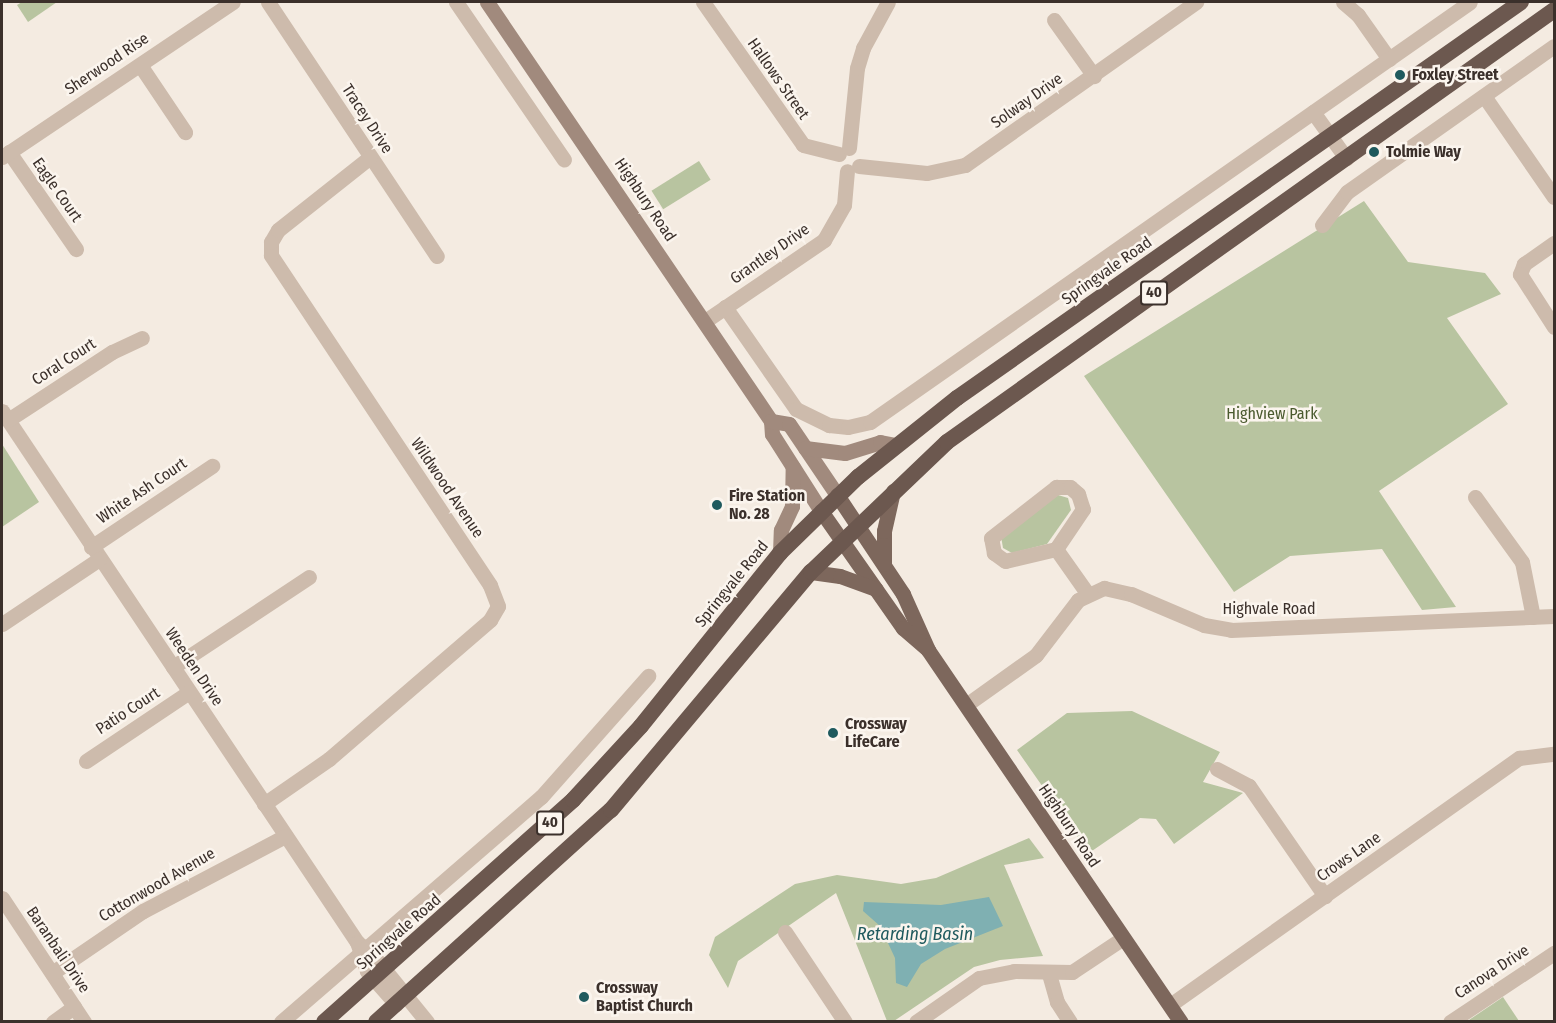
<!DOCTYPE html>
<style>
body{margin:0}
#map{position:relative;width:1556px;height:1023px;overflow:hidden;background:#f4ebe1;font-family:"Fira Sans Condensed",sans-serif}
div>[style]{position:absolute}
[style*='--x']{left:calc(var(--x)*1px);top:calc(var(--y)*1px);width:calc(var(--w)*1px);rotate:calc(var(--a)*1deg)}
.green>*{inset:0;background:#b8c4a0;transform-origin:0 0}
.water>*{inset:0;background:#7fb0b2}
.minor>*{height:15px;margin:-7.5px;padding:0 7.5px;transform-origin:7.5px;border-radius:7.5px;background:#cdbbac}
.secondary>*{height:15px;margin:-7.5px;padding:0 7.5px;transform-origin:7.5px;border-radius:7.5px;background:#a18a7d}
.primary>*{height:15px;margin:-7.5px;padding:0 7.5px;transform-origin:7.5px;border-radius:7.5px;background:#7d675c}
.trunk>*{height:16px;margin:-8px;padding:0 8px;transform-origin:8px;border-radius:8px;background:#6c584f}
.dots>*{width:16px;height:16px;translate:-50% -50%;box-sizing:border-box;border:3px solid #fbf5ee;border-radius:50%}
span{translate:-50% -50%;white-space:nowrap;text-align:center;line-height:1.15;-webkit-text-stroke:5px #fbf5ee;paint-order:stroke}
.shield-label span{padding:2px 4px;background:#fbf5ee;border:2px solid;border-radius:4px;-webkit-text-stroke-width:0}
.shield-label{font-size:15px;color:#3b302b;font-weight:700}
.street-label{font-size:16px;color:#3b302b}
.poi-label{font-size:16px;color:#3b302b;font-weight:700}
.left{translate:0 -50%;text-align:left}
.park-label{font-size:16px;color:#4a5a2e}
.water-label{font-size:18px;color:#1f5a5e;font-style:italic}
.frame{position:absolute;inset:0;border:3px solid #3b302b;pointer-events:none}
</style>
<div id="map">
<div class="green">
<i style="clip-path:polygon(22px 2px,57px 2px,28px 22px,17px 5px)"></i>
<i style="left:699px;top:161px;width:22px;height:56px;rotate:58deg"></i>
<i style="clip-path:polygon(1364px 201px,1408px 262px,1485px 273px,1501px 294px,1447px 318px,1508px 404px,1379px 491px,1456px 607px,1422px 610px,1382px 549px,1290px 556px,1234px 592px,1084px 376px)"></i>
<i style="clip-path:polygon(2px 444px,39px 502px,2px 527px)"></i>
<i style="clip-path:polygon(1058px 495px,1068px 498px,1071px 510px,1047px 544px,1012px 553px,1003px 548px,1001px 536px)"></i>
<i style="clip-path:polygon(1132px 711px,1220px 752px,1203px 782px,1243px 793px,1174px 844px,1156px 819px,1140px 818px,1089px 853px,1017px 750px,1067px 713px)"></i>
<i style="clip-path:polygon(1029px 838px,1044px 858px,1004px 865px,1043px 956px,1000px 960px,974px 967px,894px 1021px,887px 1021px,836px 893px,738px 961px,728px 988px,709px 955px,715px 937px,795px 884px,837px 875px,901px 884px,936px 878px)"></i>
<i style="clip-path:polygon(1503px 997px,1519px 1021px,1470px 1021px,1469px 1020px)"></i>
</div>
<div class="water">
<i style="clip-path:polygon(989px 897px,1003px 926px,945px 949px,921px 964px,907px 987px,896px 983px,895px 958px,880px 926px,863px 911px,864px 902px,941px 905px)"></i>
</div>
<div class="minor">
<i style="--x:268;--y:2;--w:305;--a:56.4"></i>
<i style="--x:456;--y:2;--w:191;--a:55.6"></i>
<i style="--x:703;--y:2;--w:174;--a:55"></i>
<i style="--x:803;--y:145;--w:37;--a:14"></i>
<i style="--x:1343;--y:2;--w:20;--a:41"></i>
<i style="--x:1358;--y:15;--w:54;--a:54.8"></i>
<i style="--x:1054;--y:20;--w:69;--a:54.5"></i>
<i style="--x:140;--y:65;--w:81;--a:56.1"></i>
<i style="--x:1484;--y:96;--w:123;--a:55.3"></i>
<i style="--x:1313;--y:112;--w:57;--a:54.3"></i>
<i style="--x:849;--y:148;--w:80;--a:-84.3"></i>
<i style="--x:857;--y:68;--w:21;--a:-73"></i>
<i style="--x:863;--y:48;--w:52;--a:-61.5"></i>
<i style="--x:9;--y:152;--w:118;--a:55.4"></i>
<i style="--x:2;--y:157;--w:278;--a:-33.9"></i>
<i style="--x:859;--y:166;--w:68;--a:5.9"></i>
<i style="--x:927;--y:173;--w:39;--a:-12"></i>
<i style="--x:965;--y:165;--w:283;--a:-35.2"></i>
<i style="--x:1322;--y:225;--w:41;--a:-52.9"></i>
<i style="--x:1347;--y:192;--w:253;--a:-35.2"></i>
<i style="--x:1554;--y:243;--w:37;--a:145"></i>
<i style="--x:1524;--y:264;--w:11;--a:112"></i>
<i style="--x:1520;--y:274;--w:63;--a:57.3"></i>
<i style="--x:725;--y:307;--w:124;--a:55.2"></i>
<i style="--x:796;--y:409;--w:37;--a:26"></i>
<i style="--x:829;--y:425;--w:19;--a:6"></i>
<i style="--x:848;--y:427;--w:23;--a:-13"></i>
<i style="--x:870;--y:422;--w:732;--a:-34.99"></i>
<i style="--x:705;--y:321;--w:144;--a:-34.2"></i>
<i style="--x:824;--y:240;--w:40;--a:-60.3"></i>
<i style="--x:844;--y:205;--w:34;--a:-85"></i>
<i style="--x:2;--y:411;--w:639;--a:56.24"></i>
<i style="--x:357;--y:942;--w:31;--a:71"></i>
<i style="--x:367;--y:971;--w:44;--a:48.7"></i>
<i style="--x:8;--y:420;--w:124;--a:-33.2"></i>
<i style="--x:112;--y:352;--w:33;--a:-25"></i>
<i style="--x:1056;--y:487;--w:14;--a:0"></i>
<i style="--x:1070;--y:487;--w:11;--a:41"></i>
<i style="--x:1078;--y:494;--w:16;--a:72"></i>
<i style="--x:1083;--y:509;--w:48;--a:124"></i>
<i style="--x:1056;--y:549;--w:52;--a:166.8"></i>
<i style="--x:1005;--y:561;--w:14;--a:-144"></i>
<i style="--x:994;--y:553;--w:15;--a:-101"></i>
<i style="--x:991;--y:538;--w:83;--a:-38.1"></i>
<i style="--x:1475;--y:497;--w:80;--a:54.1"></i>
<i style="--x:1522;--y:562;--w:56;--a:78.7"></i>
<i style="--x:91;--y:547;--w:146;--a:-33.8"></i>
<i style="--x:1056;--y:549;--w:54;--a:54.8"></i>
<i style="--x:2;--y:624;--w:117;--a:-33.8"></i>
<i style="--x:173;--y:667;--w:163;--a:-33.5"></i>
<i style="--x:966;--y:705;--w:86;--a:-35.5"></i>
<i style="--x:1036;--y:655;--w:69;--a:-52.6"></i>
<i style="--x:1078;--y:600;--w:29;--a:-25"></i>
<i style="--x:1104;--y:588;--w:28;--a:13"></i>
<i style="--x:1131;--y:594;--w:79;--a:23"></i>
<i style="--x:1204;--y:625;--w:27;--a:10"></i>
<i style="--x:1231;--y:630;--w:323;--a:-2.5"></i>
<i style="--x:86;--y:761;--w:124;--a:-33.8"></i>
<i style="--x:1217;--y:769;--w:36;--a:28"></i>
<i style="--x:1249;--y:786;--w:134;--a:55.4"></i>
<i style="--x:264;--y:804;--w:79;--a:-34.7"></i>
<i style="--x:329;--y:759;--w:213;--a:-40.8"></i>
<i style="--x:490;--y:620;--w:16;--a:-60"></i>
<i style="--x:498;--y:606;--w:22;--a:-111"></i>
<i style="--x:490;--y:585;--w:396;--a:-123.6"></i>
<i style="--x:271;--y:255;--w:13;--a:-90"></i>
<i style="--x:271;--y:242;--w:14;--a:-60"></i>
<i style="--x:278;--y:230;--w:117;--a:-38.4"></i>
<i style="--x:2;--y:898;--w:149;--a:56.5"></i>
<i style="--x:785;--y:932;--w:108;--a:56.3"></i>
<i style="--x:358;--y:943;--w:16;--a:38"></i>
<i style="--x:371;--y:953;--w:89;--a:50.9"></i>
<i style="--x:52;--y:973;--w:110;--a:-34.3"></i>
<i style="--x:143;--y:911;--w:161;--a:-27.8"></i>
<i style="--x:1049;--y:974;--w:29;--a:74"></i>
<i style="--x:1057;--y:1002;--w:24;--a:57"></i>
<i style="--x:1170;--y:1005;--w:428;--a:-35.3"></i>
<i style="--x:1519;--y:758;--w:35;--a:-7"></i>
<i style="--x:53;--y:1022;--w:26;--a:-36"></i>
<i style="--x:281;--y:1022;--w:344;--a:-40.9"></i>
<i style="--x:541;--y:797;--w:162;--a:-48.5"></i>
<i style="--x:916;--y:1022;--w:77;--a:-34.9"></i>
<i style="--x:979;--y:978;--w:36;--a:-11"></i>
<i style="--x:1014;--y:971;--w:58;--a:1"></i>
<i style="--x:1072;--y:972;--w:61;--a:-33.7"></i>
<i style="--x:1450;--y:1022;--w:125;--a:-33.6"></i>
</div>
<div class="secondary">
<i style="--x:487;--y:2;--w:506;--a:55.87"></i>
<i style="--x:771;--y:421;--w:13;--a:86"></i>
<i style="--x:772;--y:434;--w:91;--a:57.5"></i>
<i style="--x:771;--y:421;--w:18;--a:9"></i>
<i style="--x:789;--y:424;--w:86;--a:55.9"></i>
<i style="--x:805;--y:448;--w:40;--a:7.1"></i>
<i style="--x:845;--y:453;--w:37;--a:-17"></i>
<i style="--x:880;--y:442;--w:16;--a:11"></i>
<i style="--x:780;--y:553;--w:23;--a:-88"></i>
<i style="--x:781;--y:530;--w:26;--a:-65"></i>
<i style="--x:792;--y:506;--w:39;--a:-89"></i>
</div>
<div class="primary">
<i style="--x:837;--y:495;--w:119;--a:56.3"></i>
<i style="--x:903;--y:594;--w:61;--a:65.9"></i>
<i style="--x:928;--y:650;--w:450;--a:55.8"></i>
<i style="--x:821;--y:511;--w:143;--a:55"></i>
<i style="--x:903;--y:628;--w:33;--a:41"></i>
<i style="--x:884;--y:564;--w:33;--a:-90"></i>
<i style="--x:884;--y:531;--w:41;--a:-77.3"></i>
<i style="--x:811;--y:572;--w:29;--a:8"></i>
<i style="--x:840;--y:576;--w:38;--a:20"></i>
</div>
<div class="trunk">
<i style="--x:324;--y:1022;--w:334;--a:-41.7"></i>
<i style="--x:573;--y:800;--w:100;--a:-47.4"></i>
<i style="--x:641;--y:726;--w:222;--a:-51.2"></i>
<i style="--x:780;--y:553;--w:109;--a:-44.3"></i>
<i style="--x:858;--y:477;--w:127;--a:-38.6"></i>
<i style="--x:957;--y:398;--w:689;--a:-35.07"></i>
<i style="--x:376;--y:1022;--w:316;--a:-42.1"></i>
<i style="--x:611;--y:810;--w:311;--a:-50"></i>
<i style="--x:811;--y:572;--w:188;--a:-43.7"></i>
<i style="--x:947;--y:442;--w:745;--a:-35.44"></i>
</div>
<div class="dots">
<i style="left:1400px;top:75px;background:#1f5a5e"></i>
<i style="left:1374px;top:152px;background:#1f5a5e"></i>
<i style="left:717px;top:505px;background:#1f5a5e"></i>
<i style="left:833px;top:733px;background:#1f5a5e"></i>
<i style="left:584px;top:997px;background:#1f5a5e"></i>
</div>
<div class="shield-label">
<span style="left:1154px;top:293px">40</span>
<span style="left:550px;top:823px">40</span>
</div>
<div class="street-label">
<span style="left:107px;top:64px;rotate:-34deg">Sherwood Rise</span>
<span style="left:778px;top:79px;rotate:55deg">Hallows Street</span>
<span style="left:1027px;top:101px;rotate:-35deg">Solway Drive</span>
<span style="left:367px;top:119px;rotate:57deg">Tracey Drive</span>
<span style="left:57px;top:190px;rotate:55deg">Eagle Court</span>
<span style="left:645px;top:200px;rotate:56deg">Highbury Road</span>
<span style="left:770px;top:254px;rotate:-35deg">Grantley Drive</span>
<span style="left:1107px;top:271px;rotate:-35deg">Springvale Road</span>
<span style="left:64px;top:362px;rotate:-33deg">Coral Court</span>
<span style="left:447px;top:488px;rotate:56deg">Wildwood Avenue</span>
<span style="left:142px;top:491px;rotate:-34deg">White Ash Court</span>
<span style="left:732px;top:584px;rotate:-51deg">Springvale Road</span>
<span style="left:1269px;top:609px">Highvale Road</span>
<span style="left:194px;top:667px;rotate:56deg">Weeden Drive</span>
<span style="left:128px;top:711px;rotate:-33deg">Patio Court</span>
<span style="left:1069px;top:826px;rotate:56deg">Highbury Road</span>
<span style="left:1349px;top:857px;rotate:-35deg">Crows Lane</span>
<span style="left:157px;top:885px;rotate:-30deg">Cottonwood Avenue</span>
<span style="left:399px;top:932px;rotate:-41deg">Springvale Road</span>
<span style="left:58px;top:950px;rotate:56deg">Baranbali Drive</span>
<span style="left:1492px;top:972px;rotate:-33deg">Canova Drive</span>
</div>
<div class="poi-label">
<span class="left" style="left:1412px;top:75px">Foxley Street</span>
<span class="left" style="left:1386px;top:152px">Tolmie Way</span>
<span class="left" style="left:729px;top:505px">Fire Station<br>No. 28</span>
<span class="left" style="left:845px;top:733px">Crossway<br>LifeCare</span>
<span class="left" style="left:596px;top:997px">Crossway<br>Baptist Church</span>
</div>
<div class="park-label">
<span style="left:1272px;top:414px">Highview Park</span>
</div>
<div class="water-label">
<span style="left:915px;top:934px">Retarding Basin</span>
</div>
<div class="frame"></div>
</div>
